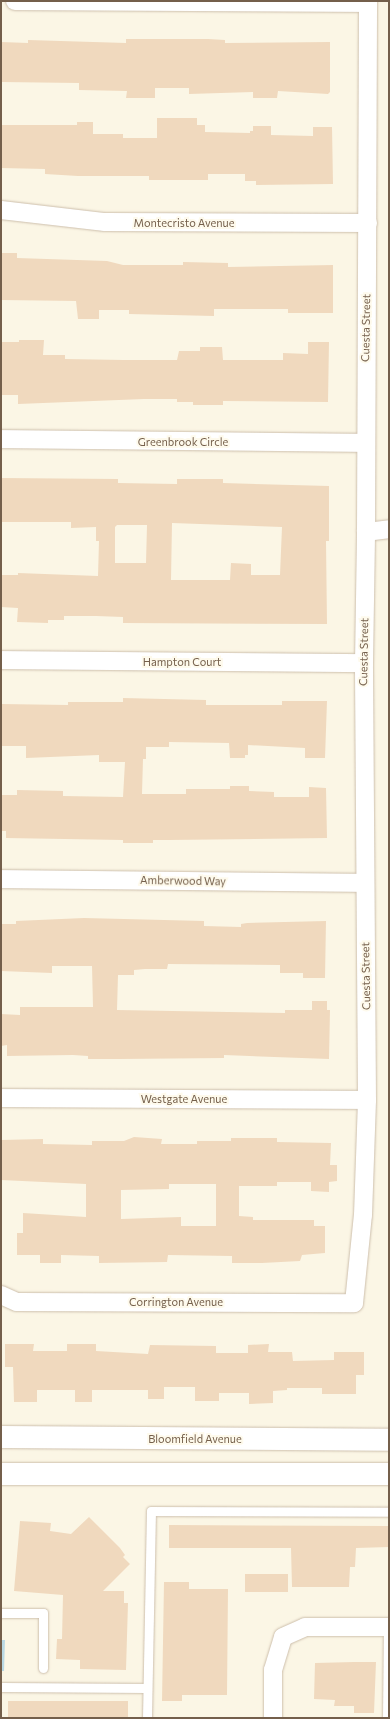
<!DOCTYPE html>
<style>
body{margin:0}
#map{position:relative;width:390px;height:1719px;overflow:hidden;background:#fbf6e5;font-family:Commissioner,sans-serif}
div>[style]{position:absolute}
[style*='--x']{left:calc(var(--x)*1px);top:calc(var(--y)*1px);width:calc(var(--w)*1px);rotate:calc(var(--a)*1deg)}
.water>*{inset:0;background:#bad9e4}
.building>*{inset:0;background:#f0d9be;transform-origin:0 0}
.roads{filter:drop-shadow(0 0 1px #cdbfac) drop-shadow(0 0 1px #cdbfac)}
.service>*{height:9px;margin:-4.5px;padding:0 4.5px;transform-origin:4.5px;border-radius:4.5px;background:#fff}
.minor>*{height:18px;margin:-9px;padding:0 9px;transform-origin:9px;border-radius:9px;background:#fff}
.secondary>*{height:22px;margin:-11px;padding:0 11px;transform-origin:11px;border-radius:11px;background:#fff}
span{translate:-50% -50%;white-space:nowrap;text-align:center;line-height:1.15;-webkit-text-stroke:4px #fefaec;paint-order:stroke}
.street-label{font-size:11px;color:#745f4b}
.frame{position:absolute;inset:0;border:2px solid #745f4b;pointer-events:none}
</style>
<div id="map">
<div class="water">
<i style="clip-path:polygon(1px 1640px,5px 1640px,4px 1671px,1px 1671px)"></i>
</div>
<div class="building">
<i style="clip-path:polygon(126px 39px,208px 39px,225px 40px,225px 43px,330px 42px,330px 92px,328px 94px,278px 91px,277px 98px,253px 98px,253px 92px,189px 94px,189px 88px,155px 88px,155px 98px,126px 98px,127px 91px,79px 90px,79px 83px,1px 82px,1px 42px,28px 43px,28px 40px,126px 43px)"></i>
<i style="clip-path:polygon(157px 118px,197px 118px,197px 125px,205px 125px,205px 132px,250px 133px,250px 131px,253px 131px,253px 126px,271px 126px,271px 135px,313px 136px,313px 127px,332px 127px,333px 184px,256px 185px,256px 181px,245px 181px,245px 174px,208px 174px,208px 180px,149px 180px,149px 176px,78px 176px,45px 174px,45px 169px,1px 168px,1px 125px,77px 125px,77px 122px,93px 122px,93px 134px,123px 134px,123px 138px,157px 138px)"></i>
<i style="clip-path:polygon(1px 253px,17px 253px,17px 258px,107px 261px,123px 265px,183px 265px,183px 262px,228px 263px,228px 267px,333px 265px,333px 313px,288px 313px,288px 309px,214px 309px,214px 316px,129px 314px,129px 310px,99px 310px,99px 319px,78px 319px,76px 301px,1px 300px)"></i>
<i style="clip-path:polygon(19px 340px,44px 340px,43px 355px,65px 355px,65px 359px,124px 360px,177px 360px,179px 351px,200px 351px,200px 347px,222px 347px,223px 360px,283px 360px,283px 353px,308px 354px,308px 342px,329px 342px,328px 402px,223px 401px,223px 405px,193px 405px,193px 402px,177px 402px,177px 399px,144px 399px,18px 404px,18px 395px,1px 395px,1px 342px,19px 342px)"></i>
<i style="clip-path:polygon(evenodd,1px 478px,118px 479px,118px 483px,177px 484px,177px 479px,223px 479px,223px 483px,329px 486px,329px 541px,326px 541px,327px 624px,123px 623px,123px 617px,96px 616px,64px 616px,64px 620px,48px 620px,48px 623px,17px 622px,18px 608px,1px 607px,1px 575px,18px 575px,18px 573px,98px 576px,99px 541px,96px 541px,96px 527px,71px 528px,71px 522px,1px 522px,1px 478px,172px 523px,282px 527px,280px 575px,251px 575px,251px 564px,231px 563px,230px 580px,171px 580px,172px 523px,1px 478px,117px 525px,147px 525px,146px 563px,115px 563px,115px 527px,117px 525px)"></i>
<i style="clip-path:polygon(123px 698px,206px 700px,206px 705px,282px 705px,282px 701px,327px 701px,325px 758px,305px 758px,305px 748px,248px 745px,248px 755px,245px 755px,245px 758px,230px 758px,229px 743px,169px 742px,169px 747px,146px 747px,146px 759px,143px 759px,142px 794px,186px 794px,186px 789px,230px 789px,230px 786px,249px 786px,249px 791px,274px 792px,274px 797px,309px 797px,309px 787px,326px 788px,327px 838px,168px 840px,153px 840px,153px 843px,123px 843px,123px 840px,6px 838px,6px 831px,1px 831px,1px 795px,17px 795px,17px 790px,63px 791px,63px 796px,123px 797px,125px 762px,99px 762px,99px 755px,26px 758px,26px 746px,1px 746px,1px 704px,68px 705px,68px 702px,123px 702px)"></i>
<i style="clip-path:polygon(84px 918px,204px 921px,204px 926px,241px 927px,241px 924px,247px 923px,326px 921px,325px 978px,303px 978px,303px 973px,280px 973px,280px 965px,168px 964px,167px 969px,145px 969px,134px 970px,134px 975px,118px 975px,117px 1010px,285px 1013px,285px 1010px,312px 1010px,312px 1001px,327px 1001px,327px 1010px,330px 1010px,329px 1059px,224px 1055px,224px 1058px,119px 1059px,88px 1059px,88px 1056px,73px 1055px,7px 1056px,7px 1045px,1px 1046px,1px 1014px,20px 1015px,20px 1007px,93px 1007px,92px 966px,52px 966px,52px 973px,1px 971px,1px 924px,16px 924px,16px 921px)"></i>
<i style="clip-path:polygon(evenodd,134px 1137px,162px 1139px,161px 1144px,197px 1144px,197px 1141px,231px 1141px,231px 1138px,277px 1138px,277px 1142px,331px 1143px,330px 1165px,337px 1165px,337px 1181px,329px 1182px,329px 1192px,311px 1191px,311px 1182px,277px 1182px,277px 1186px,239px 1186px,239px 1216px,253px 1217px,253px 1220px,314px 1220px,314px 1226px,325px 1226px,325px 1253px,302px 1255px,300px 1261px,262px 1263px,232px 1263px,232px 1256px,168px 1255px,167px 1262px,99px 1263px,99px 1256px,61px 1255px,61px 1263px,40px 1263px,40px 1255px,17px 1255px,17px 1233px,23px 1233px,23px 1213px,86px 1217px,86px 1184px,1px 1180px,1px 1140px,43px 1139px,43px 1144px,92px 1145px,92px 1141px,124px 1141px,134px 1137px,169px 1184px,216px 1184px,216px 1226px,181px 1226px,181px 1217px,121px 1219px,121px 1190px,169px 1189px,169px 1184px)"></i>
<i style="clip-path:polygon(5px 1344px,34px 1344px,33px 1351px,67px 1351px,67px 1344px,96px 1344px,96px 1351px,148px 1354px,150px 1345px,216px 1346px,216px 1353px,248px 1353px,248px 1345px,269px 1344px,268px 1352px,292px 1352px,293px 1361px,334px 1360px,334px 1352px,364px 1352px,364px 1375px,356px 1375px,356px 1394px,322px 1394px,322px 1388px,287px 1388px,287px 1390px,273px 1391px,273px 1403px,249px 1404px,249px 1393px,219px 1393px,219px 1401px,195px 1401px,195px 1387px,164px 1387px,164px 1399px,148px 1399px,148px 1390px,92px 1390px,92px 1402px,75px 1402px,75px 1390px,37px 1390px,37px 1402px,14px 1402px,13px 1367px,5px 1367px)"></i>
<i style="clip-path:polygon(89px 1517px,120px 1548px,125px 1555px,123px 1557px,130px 1564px,103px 1591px,124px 1591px,124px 1603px,128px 1603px,126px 1670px,80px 1669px,80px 1660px,56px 1659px,57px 1639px,62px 1639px,63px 1595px,14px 1591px,20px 1521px,51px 1523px,50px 1531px,71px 1534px)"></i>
<i style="clip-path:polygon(169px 1525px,389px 1526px,389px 1547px,356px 1548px,355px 1567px,350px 1567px,349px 1587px,292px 1587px,291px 1548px,169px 1548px)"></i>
<i style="left:288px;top:1574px;width:18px;height:43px;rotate:90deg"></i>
<i style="clip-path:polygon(164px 1582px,189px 1582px,189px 1589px,228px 1589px,227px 1695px,182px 1695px,182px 1701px,162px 1701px)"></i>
<i style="clip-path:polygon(354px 1662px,376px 1662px,374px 1713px,354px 1713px,354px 1706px,334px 1706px,335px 1700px,314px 1699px,315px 1663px)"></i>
<i style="left:8px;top:1701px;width:120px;height:17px"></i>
</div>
<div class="roads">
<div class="service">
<i style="--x:1;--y:1613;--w:42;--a:0"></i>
<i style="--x:43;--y:1613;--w:55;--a:90"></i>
<i style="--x:1;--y:1687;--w:146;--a:0.4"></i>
<i style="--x:147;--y:1718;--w:207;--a:-88.9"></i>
<i style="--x:151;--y:1511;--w:238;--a:0.2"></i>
<i style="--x:387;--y:1718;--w:91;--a:-89.4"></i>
</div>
<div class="minor">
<i style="--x:15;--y:1;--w:353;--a:0.3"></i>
<i style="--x:1;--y:210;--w:105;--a:6.6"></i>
<i style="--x:105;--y:222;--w:263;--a:0.2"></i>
<i style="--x:1;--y:439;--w:364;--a:0.6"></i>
<i style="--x:366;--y:532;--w:23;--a:-7"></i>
<i style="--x:1;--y:660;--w:363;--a:0.5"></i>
<i style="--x:1;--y:879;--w:364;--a:0.6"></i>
<i style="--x:1;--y:1098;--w:366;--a:0.3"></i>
<i style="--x:1;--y:1295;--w:17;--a:24"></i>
<i style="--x:17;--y:1302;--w:337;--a:0.2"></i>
<i style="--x:354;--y:1303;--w:88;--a:-84.2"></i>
<i style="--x:363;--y:1215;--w:115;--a:-88"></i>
<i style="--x:367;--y:1100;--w:437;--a:-90.4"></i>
<i style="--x:364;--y:663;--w:131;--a:-89.1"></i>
<i style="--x:366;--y:532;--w:531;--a:-89.78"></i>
<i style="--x:273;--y:1718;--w:48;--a:-90"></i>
<i style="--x:273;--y:1670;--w:34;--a:-73"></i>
<i style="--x:283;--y:1637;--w:24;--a:-24"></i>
<i style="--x:305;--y:1627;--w:84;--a:0"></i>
</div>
<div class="secondary">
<i style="--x:1;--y:1437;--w:388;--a:0.4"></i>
<i style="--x:1;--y:1474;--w:388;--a:0"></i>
</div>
</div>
<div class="street-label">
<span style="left:184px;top:223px">Montecristo Avenue</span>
<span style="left:366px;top:328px;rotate:-89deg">Cuesta Street</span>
<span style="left:183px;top:442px">Greenbrook Circle</span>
<span style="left:364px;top:652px;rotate:-89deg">Cuesta Street</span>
<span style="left:182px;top:662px">Hampton Court</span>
<span style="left:183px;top:881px;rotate:1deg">Amberwood Way</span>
<span style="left:366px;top:976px;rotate:-91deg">Cuesta Street</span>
<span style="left:184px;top:1099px">Westgate Avenue</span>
<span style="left:176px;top:1302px">Corrington Avenue</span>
<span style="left:195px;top:1439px">Bloomfield Avenue</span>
</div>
<div class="frame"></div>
</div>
